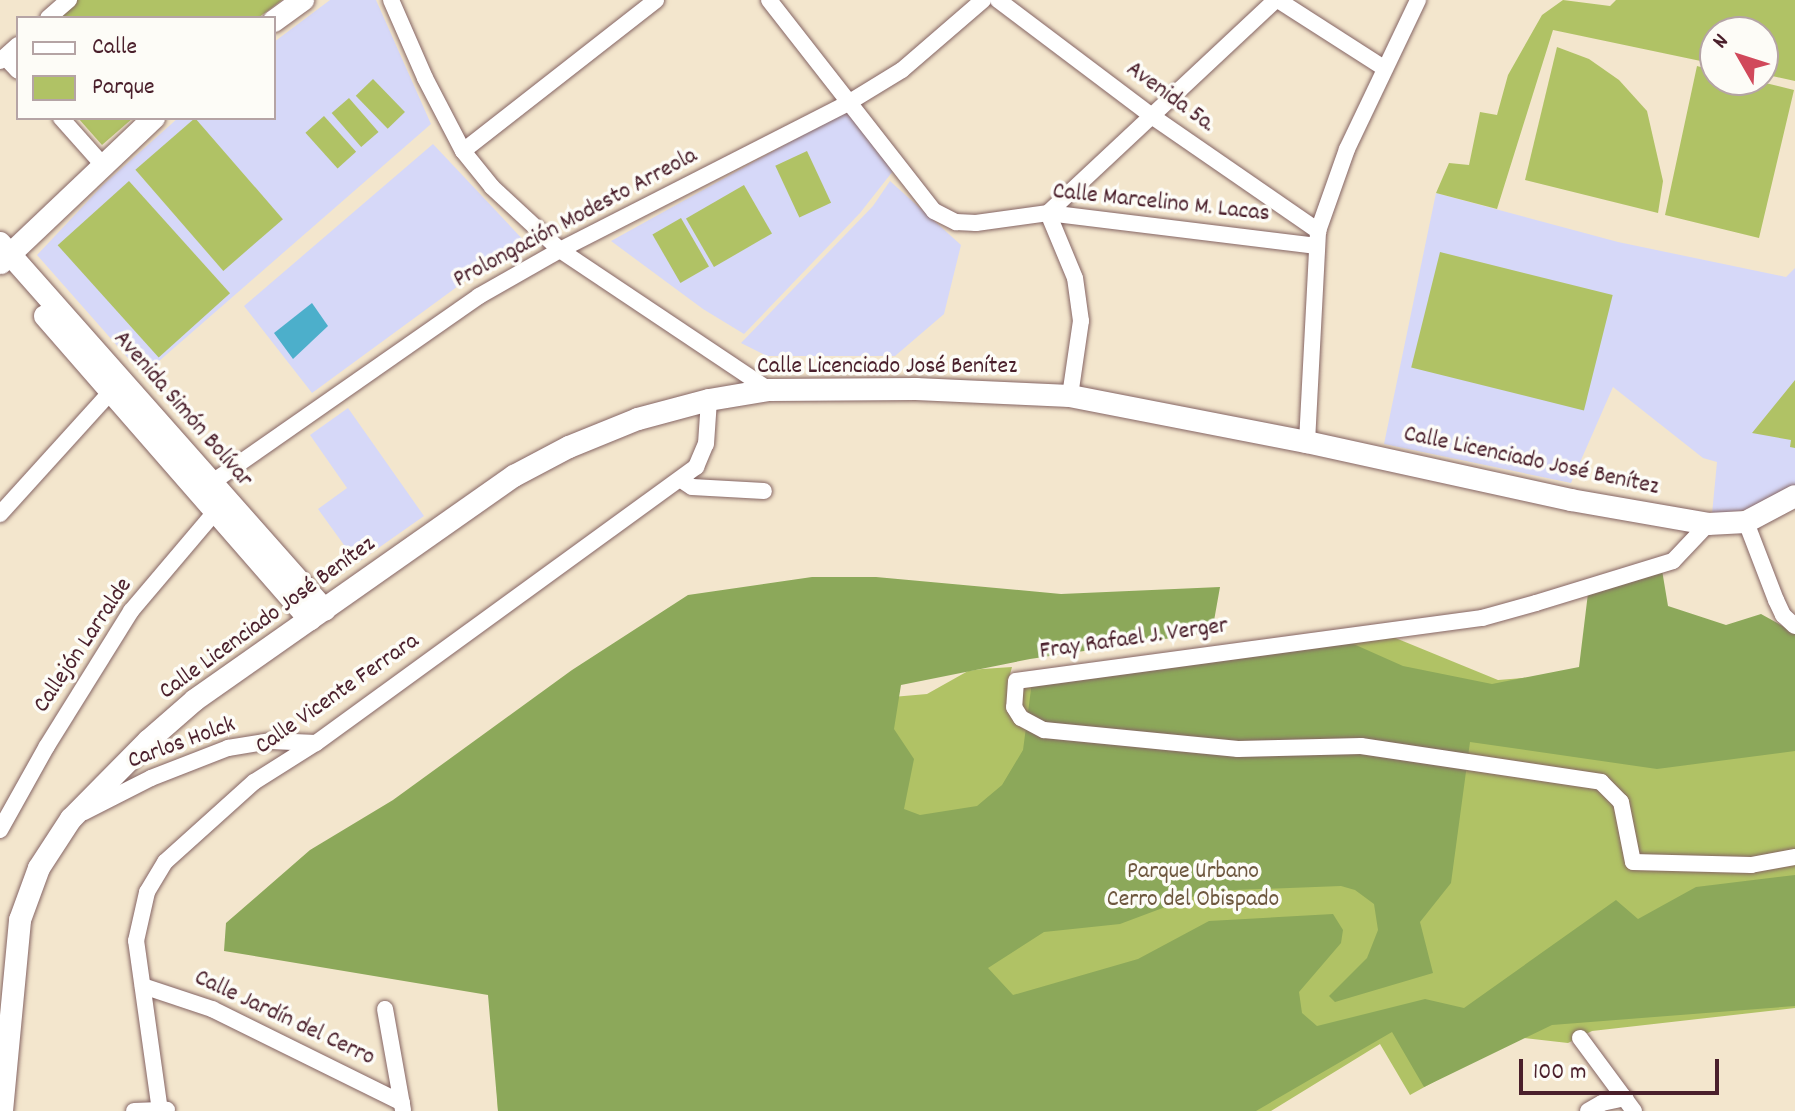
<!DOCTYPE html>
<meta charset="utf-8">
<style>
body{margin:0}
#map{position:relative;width:1795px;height:1111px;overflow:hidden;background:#f3e6cd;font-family:Dekko,sans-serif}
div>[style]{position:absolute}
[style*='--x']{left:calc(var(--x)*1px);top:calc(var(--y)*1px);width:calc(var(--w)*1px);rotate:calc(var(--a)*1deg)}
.built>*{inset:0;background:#d6d8f8}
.green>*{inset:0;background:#b0c265;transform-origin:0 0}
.forest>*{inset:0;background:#8ca85a}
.water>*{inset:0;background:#4cafcb}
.roads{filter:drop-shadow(0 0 2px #856564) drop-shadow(0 0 2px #856564)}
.street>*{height:16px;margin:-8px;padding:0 8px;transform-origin:8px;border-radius:8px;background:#fff}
.secondary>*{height:22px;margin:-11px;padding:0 11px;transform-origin:11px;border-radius:11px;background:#fff}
span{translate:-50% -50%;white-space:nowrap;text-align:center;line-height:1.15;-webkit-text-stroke:7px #fdfcf7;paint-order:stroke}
.street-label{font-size:24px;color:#4a1f2b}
.park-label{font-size:24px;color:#6e583f}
.legend{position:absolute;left:16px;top:16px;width:260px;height:104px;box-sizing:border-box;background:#fdfcf7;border:2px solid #b5a4a5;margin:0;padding:10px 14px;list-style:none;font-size:24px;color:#4a1f2b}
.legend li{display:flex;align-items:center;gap:16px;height:40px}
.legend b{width:40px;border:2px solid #b5a4a5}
.north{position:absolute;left:1699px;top:16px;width:80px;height:80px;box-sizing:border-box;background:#fdfcf7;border:2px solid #b5a4a5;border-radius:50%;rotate:309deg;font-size:22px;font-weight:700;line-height:32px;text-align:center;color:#4a1f2b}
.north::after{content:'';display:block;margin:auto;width:28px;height:36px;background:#d1495b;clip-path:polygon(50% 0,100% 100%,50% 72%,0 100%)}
.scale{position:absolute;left:1519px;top:1059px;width:200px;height:36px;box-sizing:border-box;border:4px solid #4a1f2b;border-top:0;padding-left:10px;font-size:24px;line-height:28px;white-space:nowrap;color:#4a1f2b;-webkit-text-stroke:6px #fdfcf7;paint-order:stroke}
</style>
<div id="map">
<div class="built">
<i style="clip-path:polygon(330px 0,376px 0,431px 124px,143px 375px,37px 255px,103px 185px,178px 118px,274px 118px,274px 42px)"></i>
<i style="clip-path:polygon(846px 111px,893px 171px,860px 213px,744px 334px,703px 309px,611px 241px)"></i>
<i style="clip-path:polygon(433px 144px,528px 245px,465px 281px,312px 393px,244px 306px)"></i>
<i style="clip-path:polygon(890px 181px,961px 245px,944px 314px,895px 356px,767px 356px,741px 343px,873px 206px)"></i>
<i style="clip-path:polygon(1436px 193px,1618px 242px,1786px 277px,1795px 268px,1795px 485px,1754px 509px,1712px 514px,1717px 462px,1703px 458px,1613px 387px,1571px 483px,1384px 444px)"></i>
<i style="clip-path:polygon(348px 408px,424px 516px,357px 563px,318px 509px,347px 488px,310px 435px)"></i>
</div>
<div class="green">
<i style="clip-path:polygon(73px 0,282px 0,258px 18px,52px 18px)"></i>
<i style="clip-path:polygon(1563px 0,1610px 6px,1616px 0,1795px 0,1795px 81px,1763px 74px,1763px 32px,1715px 32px,1715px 64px,1553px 30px,1497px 209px,1436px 193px,1449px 163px,1469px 165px,1480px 112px,1497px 115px,1508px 75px,1542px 15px)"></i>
<i style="clip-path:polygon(1557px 47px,1589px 59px,1619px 80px,1647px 111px,1663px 181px,1658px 213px,1525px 180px)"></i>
<i style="clip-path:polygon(1697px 66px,1715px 71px,1715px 80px,1753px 80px,1794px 90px,1759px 238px,1665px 215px)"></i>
<i style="left:373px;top:79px;width:46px;height:24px;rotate:46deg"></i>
<i style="left:349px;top:98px;width:45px;height:23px;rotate:49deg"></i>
<i style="left:324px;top:116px;width:48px;height:25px;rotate:48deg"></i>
<i style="clip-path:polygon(78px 118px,133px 118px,102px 145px)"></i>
<i style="left:195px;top:118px;width:134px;height:79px;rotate:49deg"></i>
<i style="left:807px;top:151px;width:57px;height:35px;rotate:65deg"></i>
<i style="left:129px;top:181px;width:151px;height:96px;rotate:48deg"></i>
<i style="left:744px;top:185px;width:56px;height:67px;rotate:60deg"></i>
<i style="left:681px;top:218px;width:56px;height:33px;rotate:60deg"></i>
<i style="left:1440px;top:252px;width:178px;height:119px;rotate:14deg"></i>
<i style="clip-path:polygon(1795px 380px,1795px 448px,1790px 447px,1791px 440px,1752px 433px)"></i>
<i style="clip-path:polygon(1393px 637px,1498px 680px,1563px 675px,1795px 643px,1795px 1008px,1592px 1031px,1568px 1043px,1515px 1037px,1410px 1095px,1380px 1044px,1271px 1111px,498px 1111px,491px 993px,881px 698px,927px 694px,968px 671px,982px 669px,1012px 667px,1008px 682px)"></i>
</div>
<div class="forest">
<i style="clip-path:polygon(1662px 570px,1668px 606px,1726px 625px,1761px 614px,1795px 633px,1795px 751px,1657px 769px,1470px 742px,1451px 883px,1420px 922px,1433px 973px,1335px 1002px,1329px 996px,1367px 958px,1378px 930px,1374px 904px,1355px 890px,1341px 886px,1208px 891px,1120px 924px,1044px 932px,988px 968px,1013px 995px,1138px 959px,1209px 921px,1333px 914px,1343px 930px,1341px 943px,1299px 992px,1302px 1013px,1317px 1026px,1425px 999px,1464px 1008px,1616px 900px,1638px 919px,1696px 887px,1795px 875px,1795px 1006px,1552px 1025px,1424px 1087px,1392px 1032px,1256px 1111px,498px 1111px,488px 995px,224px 951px,226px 923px,310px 850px,393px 800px,572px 670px,688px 595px,812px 577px,876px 577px,1061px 594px,1220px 587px,1212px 632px,1030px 659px,901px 685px,894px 729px,914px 759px,904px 809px,920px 815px,977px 806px,1002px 785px,1023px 750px,1032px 682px,1349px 642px,1403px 666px,1492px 684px,1579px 667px,1589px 585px)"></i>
</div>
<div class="water">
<i style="clip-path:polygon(312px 303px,328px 326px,293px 359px,274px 333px)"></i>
</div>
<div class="roads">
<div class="street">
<i style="--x:391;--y:0;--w:85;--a:66.4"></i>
<i style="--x:425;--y:78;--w:82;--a:62.5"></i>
<i style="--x:463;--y:151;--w:46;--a:51.1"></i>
<i style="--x:492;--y:187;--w:93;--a:42.8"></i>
<i style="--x:560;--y:250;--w:252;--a:33.8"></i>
<i style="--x:769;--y:0;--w:268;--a:52"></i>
<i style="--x:934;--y:211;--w:25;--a:27"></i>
<i style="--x:956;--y:222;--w:20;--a:3"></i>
<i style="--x:976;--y:223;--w:73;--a:-7.9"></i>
<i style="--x:1048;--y:213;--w:271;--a:7"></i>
<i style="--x:998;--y:0;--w:194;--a:37"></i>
<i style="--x:1153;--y:117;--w:201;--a:34.6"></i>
<i style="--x:1278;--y:0;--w:126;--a:32.7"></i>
<i style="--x:48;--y:18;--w:28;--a:-41"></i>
<i style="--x:5;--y:57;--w:19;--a:47"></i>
<i style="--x:0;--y:61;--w:24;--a:-42"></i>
<i style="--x:61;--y:118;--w:62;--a:48.3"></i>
<i style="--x:463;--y:151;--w:245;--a:-38"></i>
<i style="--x:1070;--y:396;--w:76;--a:-81.7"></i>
<i style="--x:1081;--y:321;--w:43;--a:-97.9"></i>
<i style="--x:1075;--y:278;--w:70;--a:-112.6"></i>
<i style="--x:1048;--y:213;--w:312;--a:-43.1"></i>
<i style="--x:1307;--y:442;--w:211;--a:-87"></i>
<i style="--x:1318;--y:231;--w:87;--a:-70.5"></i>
<i style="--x:1347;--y:149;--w:165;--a:-64.5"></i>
<i style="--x:680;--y:479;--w:14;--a:34"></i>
<i style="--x:692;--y:487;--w:72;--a:3.2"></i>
<i style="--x:204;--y:488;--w:335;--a:-34.9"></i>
<i style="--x:479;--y:296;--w:93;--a:-29.6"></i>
<i style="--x:560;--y:250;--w:323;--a:-27"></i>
<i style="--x:848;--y:103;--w:63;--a:-31.4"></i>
<i style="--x:902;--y:70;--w:107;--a:-40.8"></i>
<i style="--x:0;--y:514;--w:174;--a:-47.8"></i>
<i style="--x:1746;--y:522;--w:84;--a:69"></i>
<i style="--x:1776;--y:600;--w:17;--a:65"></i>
<i style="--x:1783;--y:615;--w:16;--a:43"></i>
<i style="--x:1708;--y:524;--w:51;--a:133.4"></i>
<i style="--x:1673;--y:561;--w:143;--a:163"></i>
<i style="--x:1536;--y:603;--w:56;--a:164.5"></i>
<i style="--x:1482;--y:618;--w:470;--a:172.3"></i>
<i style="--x:1016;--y:681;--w:26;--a:94"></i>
<i style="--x:1014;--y:707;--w:13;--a:58"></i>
<i style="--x:1021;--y:718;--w:26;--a:28"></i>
<i style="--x:1044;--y:730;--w:195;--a:5.6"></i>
<i style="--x:1238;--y:749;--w:123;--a:-1.4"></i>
<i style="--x:1361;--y:746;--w:243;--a:8.5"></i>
<i style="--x:1601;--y:782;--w:28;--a:45"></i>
<i style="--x:1621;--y:802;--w:61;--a:78.7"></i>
<i style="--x:1633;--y:862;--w:118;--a:1.5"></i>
<i style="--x:1751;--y:865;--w:45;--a:-10.3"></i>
<i style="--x:84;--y:812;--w:75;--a:-26.9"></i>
<i style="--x:151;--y:778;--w:83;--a:-21.3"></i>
<i style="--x:228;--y:748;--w:44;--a:-9.2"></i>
<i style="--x:271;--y:741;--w:45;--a:2.5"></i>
<i style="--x:0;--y:830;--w:96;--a:-60.8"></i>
<i style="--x:47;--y:746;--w:159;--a:-58.1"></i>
<i style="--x:131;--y:611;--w:139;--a:-49.7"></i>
<i style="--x:143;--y:986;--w:73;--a:18.4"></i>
<i style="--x:212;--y:1009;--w:212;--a:26.3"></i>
<i style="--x:385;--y:1009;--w:103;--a:79.9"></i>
<i style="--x:1580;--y:1038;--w:91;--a:53.5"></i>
<i style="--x:134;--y:1111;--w:33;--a:-2"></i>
<i style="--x:160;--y:1111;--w:172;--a:-98"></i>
<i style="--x:136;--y:941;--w:50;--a:-77.3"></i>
<i style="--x:147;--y:892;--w:35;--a:-59"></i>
<i style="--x:165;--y:862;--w:120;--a:-42"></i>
<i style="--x:254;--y:782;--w:73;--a:-32.2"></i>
<i style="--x:316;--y:743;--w:470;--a:-36"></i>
<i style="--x:696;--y:467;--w:25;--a:-67"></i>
<i style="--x:706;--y:444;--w:44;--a:-86.1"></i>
<i style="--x:1588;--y:1111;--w:16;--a:-30"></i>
<i style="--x:1602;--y:1103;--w:24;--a:-12"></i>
</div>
<div class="secondary">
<i style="--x:274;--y:21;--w:36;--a:-36"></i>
<i style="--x:0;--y:243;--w:490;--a:48.5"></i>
<i style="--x:1;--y:263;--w:211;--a:-43.5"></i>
<i style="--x:45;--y:316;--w:403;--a:48.9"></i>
<i style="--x:2;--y:1111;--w:192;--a:-84.6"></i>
<i style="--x:20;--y:920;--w:55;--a:-69.9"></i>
<i style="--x:39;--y:868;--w:59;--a:-56.9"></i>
<i style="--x:71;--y:819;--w:110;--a:-45.4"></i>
<i style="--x:148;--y:741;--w:62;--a:-41.1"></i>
<i style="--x:195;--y:700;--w:390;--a:-35.1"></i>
<i style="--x:514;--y:476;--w:62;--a:-27.8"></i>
<i style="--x:569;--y:447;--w:74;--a:-22.1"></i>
<i style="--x:638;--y:419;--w:73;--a:-15"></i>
<i style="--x:709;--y:400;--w:61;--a:-9.5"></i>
<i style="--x:769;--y:390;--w:147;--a:-0.4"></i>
<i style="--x:916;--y:389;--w:154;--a:2.6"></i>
<i style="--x:1070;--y:396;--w:241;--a:11"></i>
<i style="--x:1307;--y:442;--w:270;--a:12.4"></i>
<i style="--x:1571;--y:500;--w:139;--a:9.9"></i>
<i style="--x:1708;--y:524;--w:38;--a:-3"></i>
<i style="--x:1746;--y:522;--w:55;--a:-28"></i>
</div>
</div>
<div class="street-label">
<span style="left:1170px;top:98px;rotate:36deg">Avenida 5a.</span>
<span style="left:1161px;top:204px;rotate:6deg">Calle Marcelino M. Lacas</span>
<span style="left:576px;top:219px;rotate:-28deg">Prolongación Modesto Arreola</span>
<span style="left:887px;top:368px">Calle Licenciado José Benítez</span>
<span style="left:182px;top:410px;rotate:49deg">Avenida Simón Bolívar</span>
<span style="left:1531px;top:462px;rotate:12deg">Calle Licenciado José Benítez</span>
<span style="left:268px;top:619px;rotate:-36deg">Calle Licenciado José Benítez</span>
<span style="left:1134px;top:640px;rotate:-8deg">Fray Rafael J. Verger</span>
<span style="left:84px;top:646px;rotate:-56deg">Callejón Larralde</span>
<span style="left:338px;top:695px;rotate:-35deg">Calle Vicente Ferrara</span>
<span style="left:182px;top:744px;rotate:-20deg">Carlos Holck</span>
<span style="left:284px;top:1019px;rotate:25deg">Calle Jardín del Cerro</span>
</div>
<div class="park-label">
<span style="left:1193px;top:887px">Parque Urbano<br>Cerro del Obispado</span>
</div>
<ul class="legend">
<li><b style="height:10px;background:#fff"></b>Calle</li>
<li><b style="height:22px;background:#b0c265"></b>Parque</li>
</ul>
<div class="north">N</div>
<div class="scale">100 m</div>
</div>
